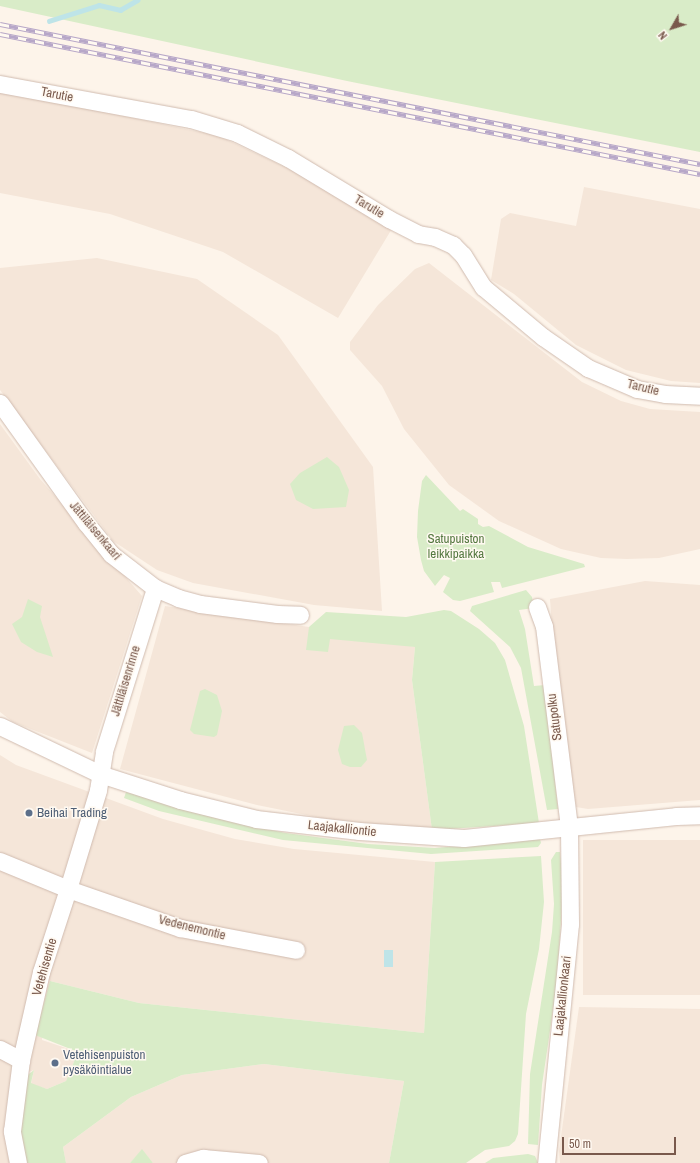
<!DOCTYPE html>
<meta charset="utf-8">
<style>
body{margin:0}
#map{position:relative;width:700px;height:1163px;overflow:hidden;background:#fdf4ea;font-family:"Archivo Narrow",sans-serif}
div>[style]{position:absolute}
[style*='--x']{left:calc(var(--x)*1px);top:calc(var(--y)*1px);width:calc(var(--w)*1px);rotate:calc(var(--a)*1deg)}
.residential>*{inset:0;background:#f5e6d9;transform-origin:0 0}
.green>*{inset:0;background:#d9ecc8}
.water>*{inset:0;background:#bee4e8;transform-origin:0 0}
.stream>*{height:4.5px;margin:-2.25px;padding:0 2.25px;transform-origin:2.25px;border-radius:2.25px;background:#bee4e8}
.roads{filter:drop-shadow(0 0 1px #d0bbaf) drop-shadow(0 0 1px #d0bbaf)}
.minor>*{height:17px;margin:-8.5px;padding:0 8.5px;transform-origin:8.5px;border-radius:8.5px;background:#fff}
.rail>*{height:4.5px;margin-top:-2.25px;transform-origin:0;background:repeating-linear-gradient(90deg,#fff9f1 0 9px,#b7a7c8 0 18px);box-sizing:border-box;border-block:1px solid #b7a7c8}
.dots>*{width:11px;height:11px;translate:-50% -50%;box-sizing:border-box;border:2px solid #fff9f1;border-radius:50%}
span{translate:-50% -50%;white-space:nowrap;text-align:center;line-height:1.15;-webkit-text-stroke:3px #fff9f1;paint-order:stroke}
.street-label{font-size:13px;color:#79594c}
.park-label{font-size:13px;color:#557941}
.service-label{font-size:13px;color:#4e5e75}
.left{translate:0 -50%;text-align:left}
.north{position:absolute;left:652px;top:8px;width:40px;height:40px;-webkit-text-stroke:3px #fff9f1;paint-order:stroke;rotate:231deg;font-size:11px;font-weight:700;line-height:16px;text-align:center;color:#79594c}
.north::after{content:'';display:block;margin:auto;width:14px;height:18px;background:#79594c;clip-path:polygon(50% 0,100% 100%,50% 72%,0 100%)}
.scale{position:absolute;left:562px;top:1137px;width:114px;height:18px;box-sizing:border-box;border:2px solid #79594c;border-top:0;padding-left:5px;font-size:12px;line-height:14px;white-space:nowrap;color:#79594c;-webkit-text-stroke:3px #fff9f1;paint-order:stroke}
</style>
<div id="map">
<div class="residential">
<i style="clip-path:polygon(0 90px,219px 136px,287px 168px,393px 227px,338px 318px,223px 252px,110px 214px,0 193px)"></i>
<i style="clip-path:polygon(584px 187px,700px 209px,700px 383px,671px 381px,626px 370px,576px 345px,514px 294px,491px 280px,501px 219px,510px 213px,576px 226px)"></i>
<i style="clip-path:polygon(97px 258px,197px 279px,278px 335px,373px 467px,382px 611px,314px 605px,193px 583px,157px 570px,113px 541px,0 390px,0 268px)"></i>
<i style="clip-path:polygon(429px 263px,582px 382px,621px 401px,650px 409px,700px 412px,700px 549px,659px 558px,627px 559px,601px 558px,561px 549px,499px 521px,449px 485px,404px 429px,382px 386px,350px 350px,350px 342px,378px 305px,415px 269px)"></i>
<i style="clip-path:polygon(0 424px,40px 479px,142px 596px,92px 753px,13px 722px,0 712px)"></i>
<i style="clip-path:polygon(645px 581px,700px 585px,700px 800px,588px 809px,576px 807px,556px 685px,550px 599px)"></i>
<i style="clip-path:polygon(165px 606px,309px 627px,415px 647px,412px 680px,432px 830px,321px 818px,257px 805px,120px 769px)"></i>
<i style="clip-path:polygon(0 755px,16px 765px,163px 819px,235px 839px,294px 849px,435px 862px,424px 1033px,139px 1003px,50px 981px,42px 1040px,78px 1052px,66px 1081px,47px 1089px,31px 1084px,34px 1070px,29px 1072px,25px 1163px,0 1163px)"></i>
<i style="left:700px;top:840px;width:155px;height:117px;rotate:90deg"></i>
<i style="clip-path:polygon(579px 1007px,700px 1009px,700px 1163px,560px 1163px,559px 1151px)"></i>
<i style="clip-path:polygon(264px 1064px,404px 1081px,389px 1163px,153px 1163px,142px 1150px,130px 1163px,66px 1163px,63px 1147px,131px 1097px,182px 1075px)"></i>
</div>
<div class="green">
<i style="clip-path:polygon(0 0,700px 0,700px 152px,347px 81px,0 6px)"></i>
<i style="clip-path:polygon(327px 457px,339px 467px,349px 490px,346px 507px,313px 509px,296px 500px,290px 484px,300px 473px)"></i>
<i style="clip-path:polygon(426px 475px,460px 511px,463px 509px,478px 519px,478px 524px,483px 527px,489px 526px,528px 547px,584px 564px,585px 567px,502px 588px,500px 582px,491px 582px,494px 592px,460px 601px,453px 600px,443px 592px,450px 578px,444px 575px,435px 586px,424px 571px,421px 560px,417px 537px,418px 511px,422px 481px)"></i>
<i style="clip-path:polygon(526px 590px,532px 597px,534px 608px,519px 610px,525px 629px,534px 686px,545px 685px,558px 809px,547px 810px,521px 668px,510px 647px,470px 611px,472px 606px)"></i>
<i style="clip-path:polygon(28px 599px,42px 606px,40px 617px,53px 657px,37px 652px,21px 642px,12px 624px,22px 617px)"></i>
<i style="clip-path:polygon(444px 610px,451px 611px,479px 629px,495px 643px,505px 660px,524px 726px,539px 823px,432px 830px,412px 680px,415px 647px,330px 639px,328px 652px,306px 650px,309px 627px,326px 612px,406px 617px)"></i>
<i style="clip-path:polygon(205px 689px,217px 695px,222px 711px,217px 735px,214px 737px,194px 734px,190px 730px,200px 691px)"></i>
<i style="clip-path:polygon(354px 725px,362px 733px,367px 760px,361px 767px,350px 767px,342px 764px,338px 750px,344px 726px)"></i>
<i style="clip-path:polygon(126px 792px,220px 819px,286px 833px,368px 844px,435px 848px,540px 839px,541px 843px,538px 847px,431px 854px,283px 840px,159px 811px,124px 798px)"></i>
<i style="clip-path:polygon(556px 852px,560px 852px,563px 889px,557px 983px,542px 1085px,538px 1145px,528px 1144px,530px 1074px,552px 932px,554px 904px,551px 860px)"></i>
<i style="clip-path:polygon(541px 856px,544px 902px,539px 949px,526px 1014px,518px 1134px,515px 1141px,509px 1146px,485px 1150px,466px 1163px,389px 1163px,404px 1081px,264px 1064px,182px 1075px,131px 1097px,63px 1147px,66px 1163px,25px 1163px,21px 1150px,20px 1126px,25px 1077px,34px 1070px,31px 1083px,47px 1089px,66px 1081px,78px 1052px,35px 1035px,50px 981px,139px 1003px,424px 1033px,435px 862px)"></i>
<i style="clip-path:polygon(142px 1149px,153px 1163px,130px 1163px)"></i>
<i style="clip-path:polygon(528px 1154px,535px 1156px,538px 1163px,485px 1163px,493px 1158px)"></i>
</div>
<div class="water">
<i style="left:384px;top:950px;width:9px;height:17px"></i>
</div>
<div class="stream">
<i style="--x:49;--y:21;--w:52;--a:-17.7"></i>
<i style="--x:99;--y:5;--w:22;--a:13"></i>
<i style="--x:120;--y:10;--w:20;--a:-30"></i>
</div>
<div class="roads">
<div class="minor">
<i style="--x:0;--y:84;--w:194;--a:10.4"></i>
<i style="--x:191;--y:119;--w:48;--a:16.9"></i>
<i style="--x:237;--y:133;--w:57;--a:26.1"></i>
<i style="--x:288;--y:158;--w:118;--a:31.1"></i>
<i style="--x:389;--y:219;--w:33;--a:27"></i>
<i style="--x:418;--y:234;--w:17;--a:10"></i>
<i style="--x:435;--y:237;--w:20;--a:24"></i>
<i style="--x:453;--y:245;--w:14;--a:45"></i>
<i style="--x:463;--y:255;--w:38;--a:58"></i>
<i style="--x:483;--y:287;--w:78;--a:39.8"></i>
<i style="--x:543;--y:337;--w:55;--a:34.6"></i>
<i style="--x:588;--y:368;--w:53;--a:23.2"></i>
<i style="--x:637;--y:389;--w:28;--a:10"></i>
<i style="--x:665;--y:394;--w:35;--a:3"></i>
<i style="--x:0;--y:403;--w:148;--a:54.4"></i>
<i style="--x:86;--y:523;--w:40;--a:51"></i>
<i style="--x:111;--y:554;--w:56;--a:37.7"></i>
<i style="--x:155;--y:588;--w:25;--a:23"></i>
<i style="--x:178;--y:598;--w:23;--a:15"></i>
<i style="--x:200;--y:604;--w:78;--a:7.4"></i>
<i style="--x:277;--y:614;--w:23;--a:2"></i>
<i style="--x:537;--y:607;--w:20;--a:70"></i>
<i style="--x:544;--y:626;--w:204;--a:82.9"></i>
<i style="--x:569;--y:828;--w:96;--a:89.4"></i>
<i style="--x:570;--y:924;--w:240;--a:95.7"></i>
<i style="--x:0;--y:726;--w:111;--a:25.6"></i>
<i style="--x:100;--y:774;--w:84;--a:18"></i>
<i style="--x:180;--y:800;--w:78;--a:14"></i>
<i style="--x:256;--y:819;--w:104;--a:6.6"></i>
<i style="--x:359;--y:831;--w:105;--a:3.8"></i>
<i style="--x:464;--y:838;--w:213;--a:-5.9"></i>
<i style="--x:676;--y:816;--w:24;--a:-2"></i>
<i style="--x:0;--y:861;--w:74;--a:22.4"></i>
<i style="--x:68;--y:889;--w:119;--a:19.2"></i>
<i style="--x:180;--y:928;--w:118;--a:10.7"></i>
<i style="--x:0;--y:1049;--w:24;--a:28"></i>
<i style="--x:18;--y:1163;--w:33;--a:-101"></i>
<i style="--x:12;--y:1131;--w:72;--a:-82.8"></i>
<i style="--x:21;--y:1060;--w:90;--a:-77.2"></i>
<i style="--x:41;--y:972;--w:87;--a:-72"></i>
<i style="--x:68;--y:889;--w:103;--a:-73.1"></i>
<i style="--x:98;--y:790;--w:39;--a:-81"></i>
<i style="--x:104;--y:751;--w:171;--a:-72.6"></i>
<i style="--x:185;--y:1163;--w:19;--a:-16"></i>
<i style="--x:203;--y:1158;--w:56;--a:5.1"></i>
</div>
</div>
<div class="rail">
<i style="--x:0;--y:24;--w:714;--a:11.31"></i>
<i style="--x:0;--y:34;--w:714;--a:11.31"></i>
</div>
<div class="dots">
<i style="left:29px;top:813px;background:#5c6f8a"></i>
<i style="left:55px;top:1063px;background:#5c6f8a"></i>
</div>
<div class="street-label">
<span style="left:57px;top:95px;rotate:11deg">Tarutie</span>
<span style="left:369px;top:207px;rotate:31deg">Tarutie</span>
<span style="left:643px;top:388px;rotate:14deg">Tarutie</span>
<span style="left:95px;top:531px;rotate:50deg">Jättiläisenkaari</span>
<span style="left:126px;top:681px;rotate:-73deg">Jättiläisenrinne</span>
<span style="left:555px;top:717px;rotate:-97deg">Satupolku</span>
<span style="left:342px;top:829px;rotate:6deg">Laajakalliontie</span>
<span style="left:192px;top:928px;rotate:14deg">Vedenemontie</span>
<span style="left:45px;top:967px;rotate:-74deg">Vetehisentie</span>
<span style="left:563px;top:996px;rotate:-84deg">Laajakallionkaari</span>
</div>
<div class="park-label">
<span style="left:456px;top:547px">Satupuiston<br>leikkipaikka</span>
</div>
<div class="service-label">
<span class="left" style="left:37px;top:813px">Beihai Trading</span>
<span class="left" style="left:63px;top:1063px">Vetehisenpuiston<br>pysäköintialue</span>
</div>
<div class="north">N</div>
<div class="scale">50 m</div>
</div>
